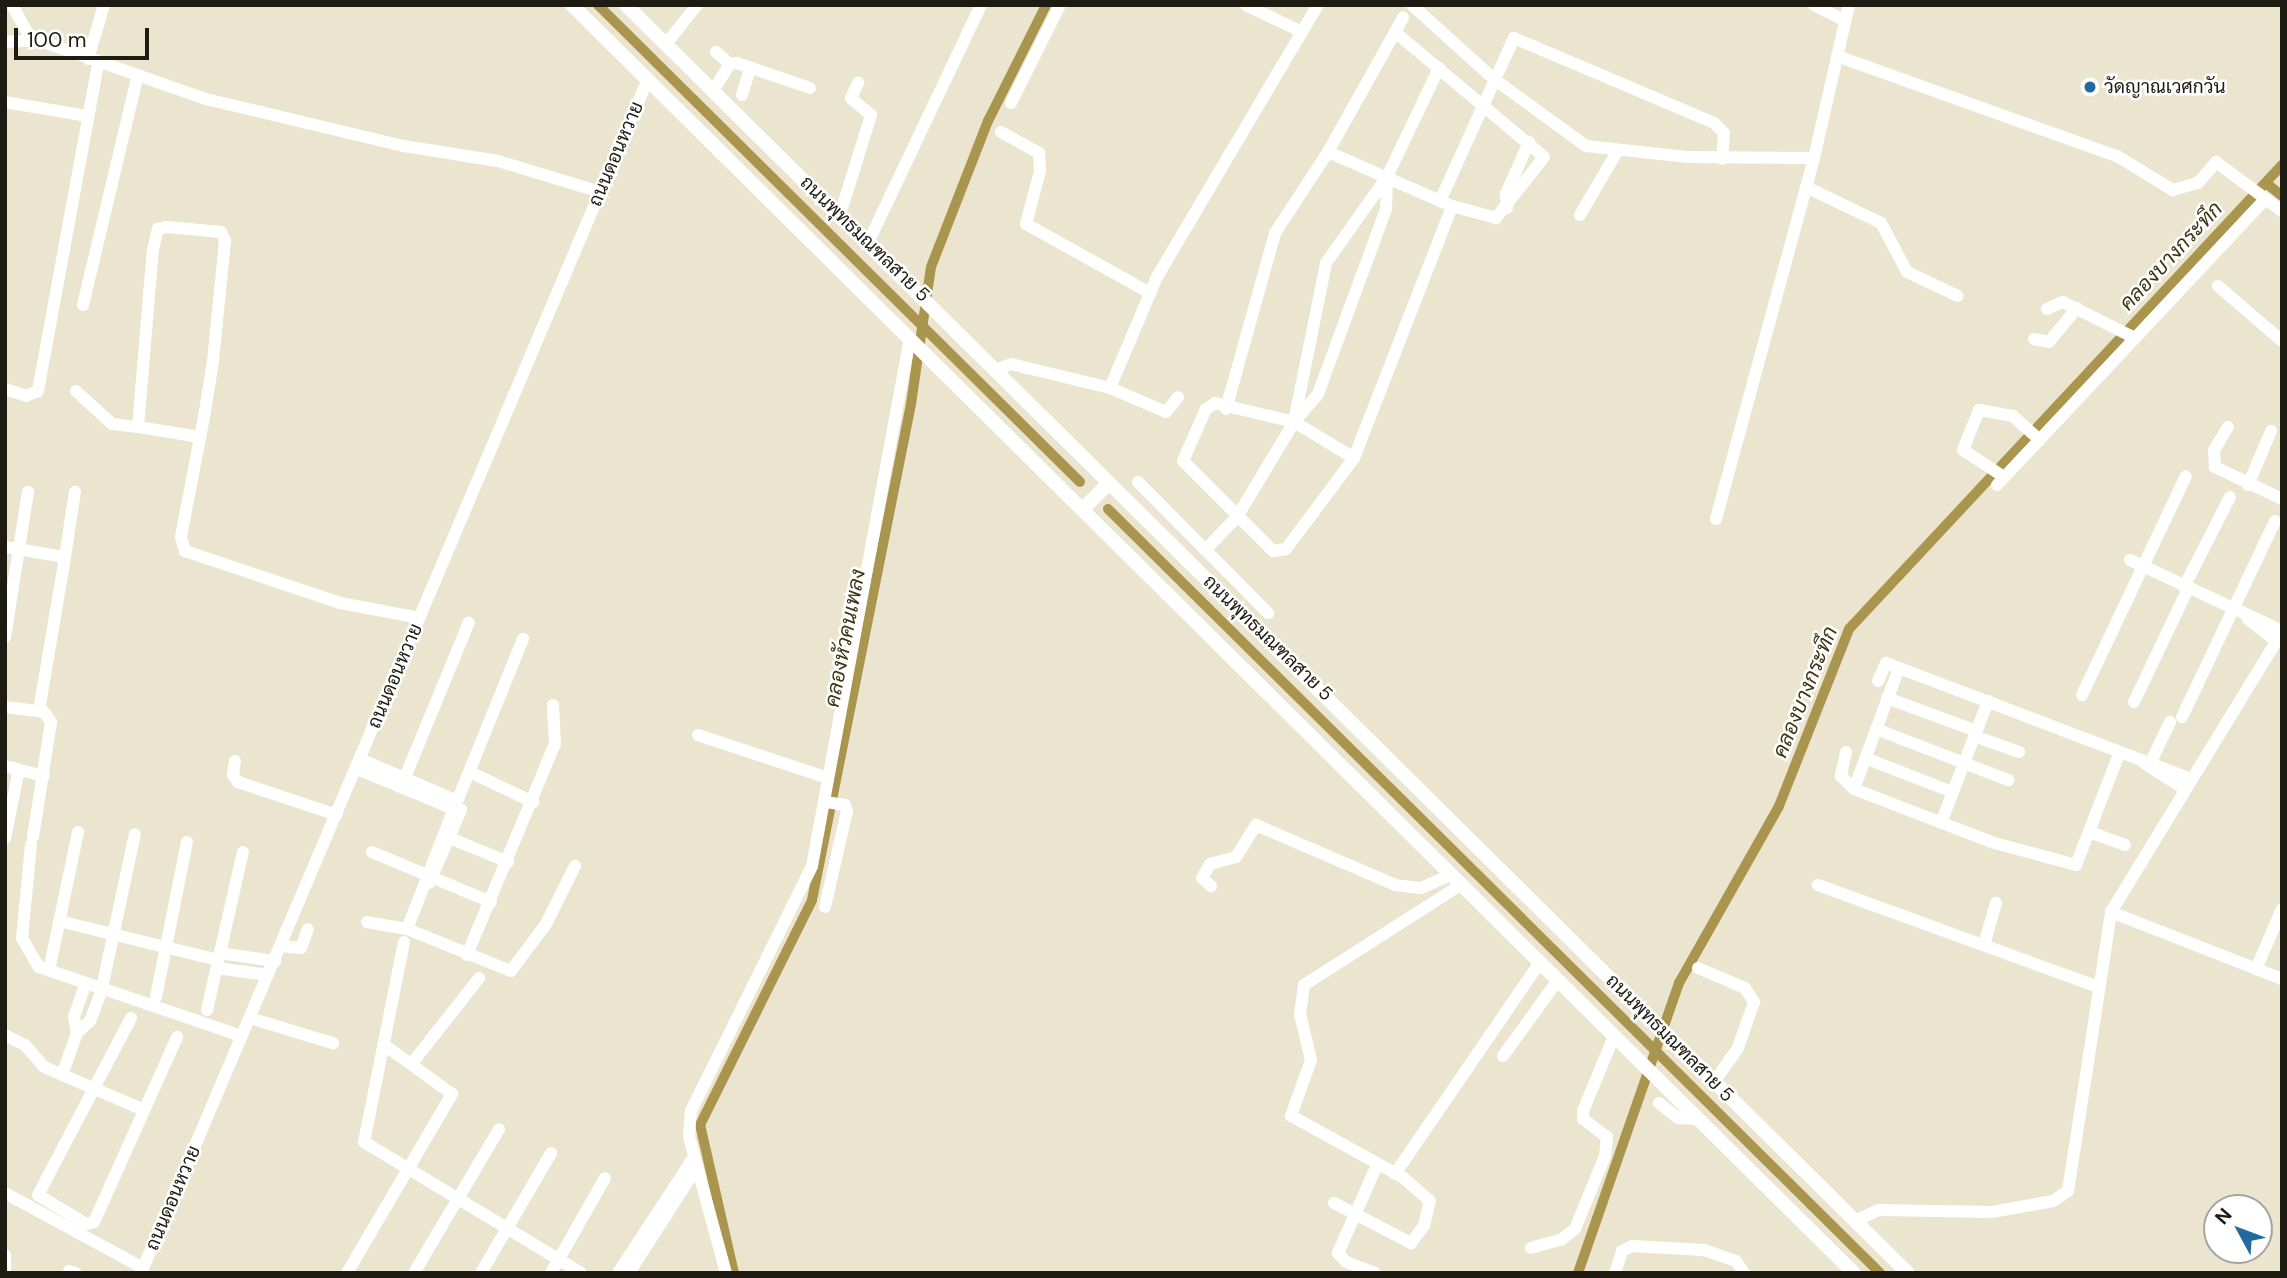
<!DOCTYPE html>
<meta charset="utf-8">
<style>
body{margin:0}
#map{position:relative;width:2287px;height:1278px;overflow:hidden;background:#ebe5cf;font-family:"DM Sans",Sarabun,sans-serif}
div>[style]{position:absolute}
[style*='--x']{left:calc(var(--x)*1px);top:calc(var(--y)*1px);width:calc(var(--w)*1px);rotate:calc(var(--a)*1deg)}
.canal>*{height:10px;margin:-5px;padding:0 5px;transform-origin:5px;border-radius:5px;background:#a9954d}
.minor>*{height:12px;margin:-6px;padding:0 6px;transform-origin:6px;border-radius:6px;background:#fff}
.major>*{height:14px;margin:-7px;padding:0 7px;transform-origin:7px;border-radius:7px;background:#fff}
.dots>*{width:19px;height:19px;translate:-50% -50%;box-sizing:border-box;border:4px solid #fff;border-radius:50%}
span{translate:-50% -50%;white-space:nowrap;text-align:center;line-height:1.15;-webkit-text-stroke:5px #fff;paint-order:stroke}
.poi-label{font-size:19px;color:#1e1b13}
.left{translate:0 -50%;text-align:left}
.street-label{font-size:19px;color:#1e1b13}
.water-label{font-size:21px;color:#3f3616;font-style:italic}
.frame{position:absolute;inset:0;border:7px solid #1e1b13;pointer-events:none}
.north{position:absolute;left:2203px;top:1194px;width:70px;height:70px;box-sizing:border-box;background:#fff;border:2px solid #a5a4a1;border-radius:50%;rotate:311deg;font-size:19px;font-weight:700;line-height:28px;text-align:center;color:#1e1b13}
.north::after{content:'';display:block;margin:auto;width:24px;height:32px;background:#216a9e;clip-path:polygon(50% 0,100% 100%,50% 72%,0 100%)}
.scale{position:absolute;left:14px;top:28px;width:135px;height:32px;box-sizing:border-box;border:4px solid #1e1b13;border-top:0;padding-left:9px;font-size:21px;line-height:24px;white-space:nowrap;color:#1e1b13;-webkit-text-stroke:5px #fff;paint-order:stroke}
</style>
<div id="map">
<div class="canal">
<i style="--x:598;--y:5;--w:678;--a:44.7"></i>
<i style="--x:2266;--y:183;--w:21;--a:39"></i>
<i style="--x:1108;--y:509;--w:1086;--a:44.7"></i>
<i style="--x:734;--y:1273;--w:152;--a:-102.9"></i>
<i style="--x:700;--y:1125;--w:251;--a:-63.5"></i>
<i style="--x:812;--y:900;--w:506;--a:-78.71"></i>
<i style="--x:911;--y:404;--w:138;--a:-81.7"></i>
<i style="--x:931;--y:267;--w:157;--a:-68.7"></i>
<i style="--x:988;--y:121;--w:130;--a:-63.4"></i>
<i style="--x:1578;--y:1273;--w:307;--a:-70.8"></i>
<i style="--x:1679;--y:983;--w:203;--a:-60.5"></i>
<i style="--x:1779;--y:806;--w:190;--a:-68.4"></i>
<i style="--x:1849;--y:629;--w:635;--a:-46.98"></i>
</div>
<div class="minor">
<i style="--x:12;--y:5;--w:41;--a:60.9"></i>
<i style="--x:1246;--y:5;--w:62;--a:25.7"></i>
<i style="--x:1412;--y:5;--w:110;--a:42.1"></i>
<i style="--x:1494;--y:79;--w:114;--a:36.1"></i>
<i style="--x:1586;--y:146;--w:103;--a:6.2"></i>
<i style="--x:1688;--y:157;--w:126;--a:0.5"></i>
<i style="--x:1814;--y:5;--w:35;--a:27"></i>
<i style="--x:1395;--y:32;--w:194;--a:40"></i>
<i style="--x:1544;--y:157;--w:78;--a:128.2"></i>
<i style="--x:1496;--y:218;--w:46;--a:-164.7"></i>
<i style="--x:5;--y:42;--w:33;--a:-3"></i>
<i style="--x:38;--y:40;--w:178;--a:19.4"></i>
<i style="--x:206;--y:99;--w:204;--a:13.4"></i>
<i style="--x:404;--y:146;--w:95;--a:9.1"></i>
<i style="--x:498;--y:161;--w:107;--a:16.9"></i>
<i style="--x:666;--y:44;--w:50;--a:-51.5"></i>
<i style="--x:716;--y:52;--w:18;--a:41"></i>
<i style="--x:1837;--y:56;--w:297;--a:19.7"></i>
<i style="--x:2117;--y:156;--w:66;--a:31.3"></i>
<i style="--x:2173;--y:190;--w:26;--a:-16"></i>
<i style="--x:2198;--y:183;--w:28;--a:-49"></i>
<i style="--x:2216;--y:162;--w:82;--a:36.6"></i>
<i style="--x:88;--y:59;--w:56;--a:-73.5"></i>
<i style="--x:713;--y:91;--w:32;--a:-58"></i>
<i style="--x:730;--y:64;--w:7;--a:-8"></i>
<i style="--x:737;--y:63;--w:77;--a:18.9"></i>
<i style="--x:742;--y:95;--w:28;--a:-73"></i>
<i style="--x:5;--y:102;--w:82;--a:9.8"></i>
<i style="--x:1011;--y:103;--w:110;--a:-63.4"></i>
<i style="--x:1001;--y:132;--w:43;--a:28.9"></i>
<i style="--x:1039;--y:153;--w:18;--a:87"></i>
<i style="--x:1040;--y:171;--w:55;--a:104.8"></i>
<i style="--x:1026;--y:224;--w:142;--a:29.1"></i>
<i style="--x:1328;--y:152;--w:122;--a:23.6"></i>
<i style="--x:1440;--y:201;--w:179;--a:-65.6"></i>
<i style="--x:1514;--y:38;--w:217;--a:23"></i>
<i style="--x:1714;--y:123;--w:14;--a:45"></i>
<i style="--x:1724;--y:133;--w:26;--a:94"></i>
<i style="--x:1806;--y:187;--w:83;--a:25.6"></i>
<i style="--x:1881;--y:223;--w:55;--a:62"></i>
<i style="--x:1907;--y:272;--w:56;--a:25.2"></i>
<i style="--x:1507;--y:208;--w:14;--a:-94"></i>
<i style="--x:1506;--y:194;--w:57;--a:-66.1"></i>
<i style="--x:840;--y:215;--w:105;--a:-72.8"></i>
<i style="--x:871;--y:115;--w:26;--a:-140"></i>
<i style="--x:851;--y:98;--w:17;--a:-65"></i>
<i style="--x:1580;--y:215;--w:73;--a:-59.6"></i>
<i style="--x:868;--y:243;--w:263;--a:-64.6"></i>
<i style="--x:2218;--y:286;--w:84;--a:40.7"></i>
<i style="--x:83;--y:305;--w:233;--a:-76.6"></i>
<i style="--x:2047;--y:309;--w:17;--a:-24"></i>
<i style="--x:2063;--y:302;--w:80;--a:26.6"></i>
<i style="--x:2034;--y:339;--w:15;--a:11"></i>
<i style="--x:2049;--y:342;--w:44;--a:-50.5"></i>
<i style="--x:998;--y:369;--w:14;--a:-21"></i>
<i style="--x:1011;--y:364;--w:102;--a:13.6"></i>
<i style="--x:1110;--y:388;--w:121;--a:-67.1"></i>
<i style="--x:1157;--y:277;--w:316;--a:-59.4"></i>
<i style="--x:1110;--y:388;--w:61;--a:23.2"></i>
<i style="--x:1166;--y:412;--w:19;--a:-51"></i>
<i style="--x:5;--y:389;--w:22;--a:18"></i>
<i style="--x:26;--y:396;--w:13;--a:-23"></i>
<i style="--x:38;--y:391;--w:333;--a:-79.6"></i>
<i style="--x:76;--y:391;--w:49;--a:42.5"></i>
<i style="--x:112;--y:424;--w:26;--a:7"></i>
<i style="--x:1226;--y:409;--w:183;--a:-74.4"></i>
<i style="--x:1275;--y:233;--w:97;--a:-56.8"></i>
<i style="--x:1328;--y:152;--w:154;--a:-60.8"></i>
<i style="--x:1294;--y:422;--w:162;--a:-78.6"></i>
<i style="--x:1326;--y:263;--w:105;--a:-54.7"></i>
<i style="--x:1387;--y:177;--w:121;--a:-64.5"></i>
<i style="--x:2228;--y:427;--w:27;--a:121"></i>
<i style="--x:2214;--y:450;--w:17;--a:87"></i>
<i style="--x:2215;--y:467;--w:74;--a:25.5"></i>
<i style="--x:200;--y:437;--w:63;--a:-170.8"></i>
<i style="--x:138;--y:427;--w:178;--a:-85.2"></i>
<i style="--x:153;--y:250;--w:22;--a:-77"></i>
<i style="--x:158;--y:229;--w:9;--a:-13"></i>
<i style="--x:167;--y:227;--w:54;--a:5.3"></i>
<i style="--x:221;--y:232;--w:10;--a:66"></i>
<i style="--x:225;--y:241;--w:121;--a:95.7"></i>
<i style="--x:213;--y:361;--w:57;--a:99.1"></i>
<i style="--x:204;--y:417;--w:122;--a:100.9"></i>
<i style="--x:181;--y:537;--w:15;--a:74"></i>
<i style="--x:185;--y:551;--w:163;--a:18.5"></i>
<i style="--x:340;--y:603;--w:81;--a:10.6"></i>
<i style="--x:1354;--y:458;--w:70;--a:-149"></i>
<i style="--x:1294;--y:422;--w:81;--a:-166.5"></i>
<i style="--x:1215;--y:403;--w:11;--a:146"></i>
<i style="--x:1206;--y:409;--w:57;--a:113.9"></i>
<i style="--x:1183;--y:461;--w:127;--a:45"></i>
<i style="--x:1273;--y:551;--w:13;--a:-9"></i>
<i style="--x:1286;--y:549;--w:114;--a:-53.2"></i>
<i style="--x:1354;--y:458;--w:270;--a:-68.7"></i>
<i style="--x:1452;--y:206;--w:13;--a:-157"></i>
<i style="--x:2004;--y:477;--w:49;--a:-146.6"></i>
<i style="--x:1963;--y:450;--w:43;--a:-68.2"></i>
<i style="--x:1979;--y:410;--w:35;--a:10"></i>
<i style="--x:2013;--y:416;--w:36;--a:42"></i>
<i style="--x:1138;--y:482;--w:185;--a:45.2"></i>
<i style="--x:1997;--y:485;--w:391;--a:-46.8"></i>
<i style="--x:2248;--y:485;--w:59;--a:-66.9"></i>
<i style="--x:1716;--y:519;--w:374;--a:-74.8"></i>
<i style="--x:1814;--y:158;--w:157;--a:-77.1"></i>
<i style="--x:5;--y:547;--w:61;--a:9.5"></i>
<i style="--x:65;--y:557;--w:66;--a:-81.3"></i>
<i style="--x:1205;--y:550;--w:46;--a:-45.9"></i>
<i style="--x:1237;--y:517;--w:111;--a:-59"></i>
<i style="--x:1294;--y:422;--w:37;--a:-49"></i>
<i style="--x:1318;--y:394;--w:197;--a:-69.8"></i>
<i style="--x:1386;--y:209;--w:32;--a:-88"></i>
<i style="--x:2130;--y:560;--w:168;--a:25"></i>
<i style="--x:2184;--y:587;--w:101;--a:-62.9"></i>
<i style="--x:2248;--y:619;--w:36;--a:38"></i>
<i style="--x:5;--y:637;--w:147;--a:-81"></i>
<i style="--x:1899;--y:668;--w:129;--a:110.4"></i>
<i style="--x:1854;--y:789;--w:147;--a:21.1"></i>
<i style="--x:1991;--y:842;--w:88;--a:15.1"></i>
<i style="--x:2076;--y:865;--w:119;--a:-68.8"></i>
<i style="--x:1878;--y:681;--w:20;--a:-66"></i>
<i style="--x:1886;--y:663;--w:324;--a:20.8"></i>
<i style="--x:2082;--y:695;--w:242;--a:-64.6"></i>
<i style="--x:1887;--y:698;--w:95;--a:20.3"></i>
<i style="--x:2134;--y:702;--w:125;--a:-64.5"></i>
<i style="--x:5;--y:707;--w:39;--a:7"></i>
<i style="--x:44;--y:712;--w:12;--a:55"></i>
<i style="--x:51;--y:722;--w:116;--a:98.9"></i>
<i style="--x:39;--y:711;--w:156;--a:-80.4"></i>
<i style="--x:2182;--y:717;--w:217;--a:-64.6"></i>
<i style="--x:1876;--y:729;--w:142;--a:21.1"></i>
<i style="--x:698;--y:735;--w:137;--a:18.3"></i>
<i style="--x:1974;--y:736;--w:48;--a:19.6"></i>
<i style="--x:1846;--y:752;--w:25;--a:102"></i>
<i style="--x:1841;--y:776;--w:18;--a:45"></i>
<i style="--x:1865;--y:758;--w:93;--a:21.3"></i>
<i style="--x:360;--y:759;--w:101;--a:23.3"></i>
<i style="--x:235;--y:761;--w:14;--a:98"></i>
<i style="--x:233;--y:775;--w:9;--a:54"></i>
<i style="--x:238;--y:782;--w:104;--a:18.4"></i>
<i style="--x:2144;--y:763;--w:46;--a:32.7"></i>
<i style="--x:5;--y:766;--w:40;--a:14.4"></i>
<i style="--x:2149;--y:766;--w:49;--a:-64.5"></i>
<i style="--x:357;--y:769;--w:100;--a:22.4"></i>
<i style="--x:470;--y:772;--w:70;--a:25.5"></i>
<i style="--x:401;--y:787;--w:178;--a:-67.6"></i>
<i style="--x:458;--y:799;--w:173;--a:-67.9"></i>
<i style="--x:1941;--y:823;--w:131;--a:-68.9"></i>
<i style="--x:2092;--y:833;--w:35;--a:20"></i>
<i style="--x:447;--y:837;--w:66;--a:22.3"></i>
<i style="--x:5;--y:838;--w:70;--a:-78.5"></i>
<i style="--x:31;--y:845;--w:93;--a:95.5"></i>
<i style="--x:22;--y:938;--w:34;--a:60"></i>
<i style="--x:39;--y:967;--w:214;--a:18.8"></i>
<i style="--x:372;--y:852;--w:129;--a:22.8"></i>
<i style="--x:429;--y:883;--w:80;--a:-66.3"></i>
<i style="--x:1818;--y:885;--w:296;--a:20"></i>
<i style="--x:1211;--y:886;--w:12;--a:-138"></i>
<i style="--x:1202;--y:878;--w:16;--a:-60"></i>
<i style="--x:1210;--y:864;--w:27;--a:-15"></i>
<i style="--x:1236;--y:857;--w:38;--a:-58"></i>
<i style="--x:1256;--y:825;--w:151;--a:23.3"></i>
<i style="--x:1395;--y:885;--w:26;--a:7"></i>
<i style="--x:1421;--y:888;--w:34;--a:-24"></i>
<i style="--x:825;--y:907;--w:98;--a:-77.1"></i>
<i style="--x:847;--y:811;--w:6;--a:-108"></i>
<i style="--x:845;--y:805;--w:20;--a:-171"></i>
<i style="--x:2111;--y:912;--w:184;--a:21.4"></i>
<i style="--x:59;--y:921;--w:164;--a:13.8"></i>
<i style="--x:367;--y:922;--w:41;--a:9.9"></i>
<i style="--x:407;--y:929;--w:112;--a:22"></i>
<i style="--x:511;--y:971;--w:59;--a:-53.3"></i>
<i style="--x:546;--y:924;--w:65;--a:-63.4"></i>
<i style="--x:407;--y:929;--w:127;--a:-68.7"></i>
<i style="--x:404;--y:942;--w:204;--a:101.3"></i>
<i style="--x:364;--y:1142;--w:253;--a:31.1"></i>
<i style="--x:1984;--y:945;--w:44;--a:-74.1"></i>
<i style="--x:281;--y:946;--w:20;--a:6"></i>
<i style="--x:301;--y:948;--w:20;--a:-70"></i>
<i style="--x:220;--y:953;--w:56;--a:8.3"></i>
<i style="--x:467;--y:955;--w:229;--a:-67.4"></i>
<i style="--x:555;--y:744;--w:39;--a:-93"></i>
<i style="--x:50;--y:966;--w:137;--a:-78.2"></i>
<i style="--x:217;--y:968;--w:51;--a:7.8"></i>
<i style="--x:1698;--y:968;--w:51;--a:23.1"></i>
<i style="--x:1745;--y:988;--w:17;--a:57"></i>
<i style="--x:1754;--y:1002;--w:49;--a:109.2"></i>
<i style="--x:1738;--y:1048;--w:42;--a:125.2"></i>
<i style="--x:2256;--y:969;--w:65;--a:-66.6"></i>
<i style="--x:103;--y:983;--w:152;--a:-77.9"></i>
<i style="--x:85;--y:985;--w:34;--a:109"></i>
<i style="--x:74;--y:1017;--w:16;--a:79"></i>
<i style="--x:77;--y:1033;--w:18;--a:-43"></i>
<i style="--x:90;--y:1021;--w:33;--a:-69"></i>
<i style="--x:156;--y:997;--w:158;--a:-78.7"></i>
<i style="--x:207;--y:1010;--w:162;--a:-77.2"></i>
<i style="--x:131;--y:1018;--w:200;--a:117.7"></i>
<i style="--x:38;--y:1195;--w:56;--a:31.1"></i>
<i style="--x:86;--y:1224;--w:8;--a:-14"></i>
<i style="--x:94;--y:1222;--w:203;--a:-65.8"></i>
<i style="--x:250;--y:1018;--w:87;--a:16.8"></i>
<i style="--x:5;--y:1035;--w:22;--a:27"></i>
<i style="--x:25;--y:1045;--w:29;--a:49"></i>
<i style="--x:44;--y:1067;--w:109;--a:23.3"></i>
<i style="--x:1503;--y:1056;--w:94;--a:-54.1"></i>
<i style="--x:413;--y:1062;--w:107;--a:-51.8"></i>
<i style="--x:62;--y:1075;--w:45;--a:-70.3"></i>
<i style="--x:1659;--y:1103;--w:24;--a:38"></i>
<i style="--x:1678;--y:1118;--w:21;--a:3"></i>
<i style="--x:1395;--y:1174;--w:257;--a:-55.6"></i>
<i style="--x:5;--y:1193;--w:157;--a:28.5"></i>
<i style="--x:1334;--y:1203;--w:87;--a:27.5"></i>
<i style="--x:1411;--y:1243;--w:21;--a:-53"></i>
<i style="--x:1424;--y:1226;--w:26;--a:-77"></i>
<i style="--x:1430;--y:1201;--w:35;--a:-139"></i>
<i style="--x:1404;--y:1178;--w:129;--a:-151.2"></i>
<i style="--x:1291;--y:1116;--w:59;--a:-70.3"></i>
<i style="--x:1311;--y:1060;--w:47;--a:-103.4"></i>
<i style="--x:1300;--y:1014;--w:29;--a:-82"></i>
<i style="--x:1304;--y:985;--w:188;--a:-32.6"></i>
<i style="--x:1855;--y:1221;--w:26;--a:-25"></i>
<i style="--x:1879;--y:1210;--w:113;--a:1"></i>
<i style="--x:1992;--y:1212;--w:62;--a:-10.2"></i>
<i style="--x:2053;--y:1201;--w:18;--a:-34"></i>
<i style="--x:2068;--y:1191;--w:282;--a:-81.2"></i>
<i style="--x:2111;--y:912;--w:328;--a:-58.6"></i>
<i style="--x:1531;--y:1248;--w:32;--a:-16"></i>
<i style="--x:1562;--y:1239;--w:16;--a:-38"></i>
<i style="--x:1575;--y:1229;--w:79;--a:-67.7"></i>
<i style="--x:1605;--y:1156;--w:19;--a:-84"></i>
<i style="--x:1607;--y:1137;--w:30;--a:-143"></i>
<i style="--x:1583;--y:1119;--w:8;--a:-90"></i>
<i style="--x:1583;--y:1111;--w:81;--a:-67.5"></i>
<i style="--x:5;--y:1255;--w:16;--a:90"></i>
<i style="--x:69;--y:1271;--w:7;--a:16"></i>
<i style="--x:141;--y:1273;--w:1297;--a:-66.99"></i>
<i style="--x:347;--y:1273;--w:208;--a:-59.6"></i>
<i style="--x:452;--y:1094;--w:85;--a:-144.1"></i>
<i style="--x:414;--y:1273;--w:167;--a:-59.4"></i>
<i style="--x:481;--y:1273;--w:139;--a:-59.7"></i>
<i style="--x:551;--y:1273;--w:109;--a:-60.4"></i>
<i style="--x:618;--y:1273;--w:139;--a:-56.8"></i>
<i style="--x:629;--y:1273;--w:126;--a:-57.3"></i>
<i style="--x:726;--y:1273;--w:141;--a:-105.2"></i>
<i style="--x:689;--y:1137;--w:26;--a:-86"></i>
<i style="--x:691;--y:1111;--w:273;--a:-63.7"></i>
<i style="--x:812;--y:866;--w:537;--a:-79.49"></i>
<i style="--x:1375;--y:1273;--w:31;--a:-159"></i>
<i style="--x:1346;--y:1262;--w:12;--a:-132"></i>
<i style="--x:1338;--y:1253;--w:96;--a:-66.1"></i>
<i style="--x:1615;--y:1273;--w:23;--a:-72"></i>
<i style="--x:1622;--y:1251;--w:11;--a:-27"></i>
<i style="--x:1632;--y:1246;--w:72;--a:3.2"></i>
<i style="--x:1704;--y:1250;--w:34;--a:19"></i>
<i style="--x:1736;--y:1261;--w:14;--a:56"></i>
</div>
<div class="major">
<i style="--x:572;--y:5;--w:1803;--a:44.69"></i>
<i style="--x:626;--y:5;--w:1803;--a:44.69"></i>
<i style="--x:1084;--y:508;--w:35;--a:-45"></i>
</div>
<div class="dots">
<i style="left:2090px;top:87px;background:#216a9e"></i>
</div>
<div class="poi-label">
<span class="left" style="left:2104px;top:87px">วัดญาณเวศกวัน</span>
</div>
<div class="street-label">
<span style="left:616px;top:154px;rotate:-67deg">ถนนดอนหวาย</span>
<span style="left:865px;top:239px;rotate:44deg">ถนนพุทธมณฑลสาย 5</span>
<span style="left:1268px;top:638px;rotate:44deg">ถนนพุทธมณฑลสาย 5</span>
<span style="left:395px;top:676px;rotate:-67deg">ถนนดอนหวาย</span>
<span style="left:1670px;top:1038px;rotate:45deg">ถนนพุทธมณฑลสาย 5</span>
<span style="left:173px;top:1198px;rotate:-67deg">ถนนดอนหวาย</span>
</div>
<div class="water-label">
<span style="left:2171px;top:256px;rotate:-47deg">คลองบางกระทึก</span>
<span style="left:845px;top:638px;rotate:-79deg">คลองหัวคนเพลง</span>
<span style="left:1805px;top:692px;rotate:-68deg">คลองบางกระทึก</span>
</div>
<div class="frame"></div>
<div class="north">N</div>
<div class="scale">100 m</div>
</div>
